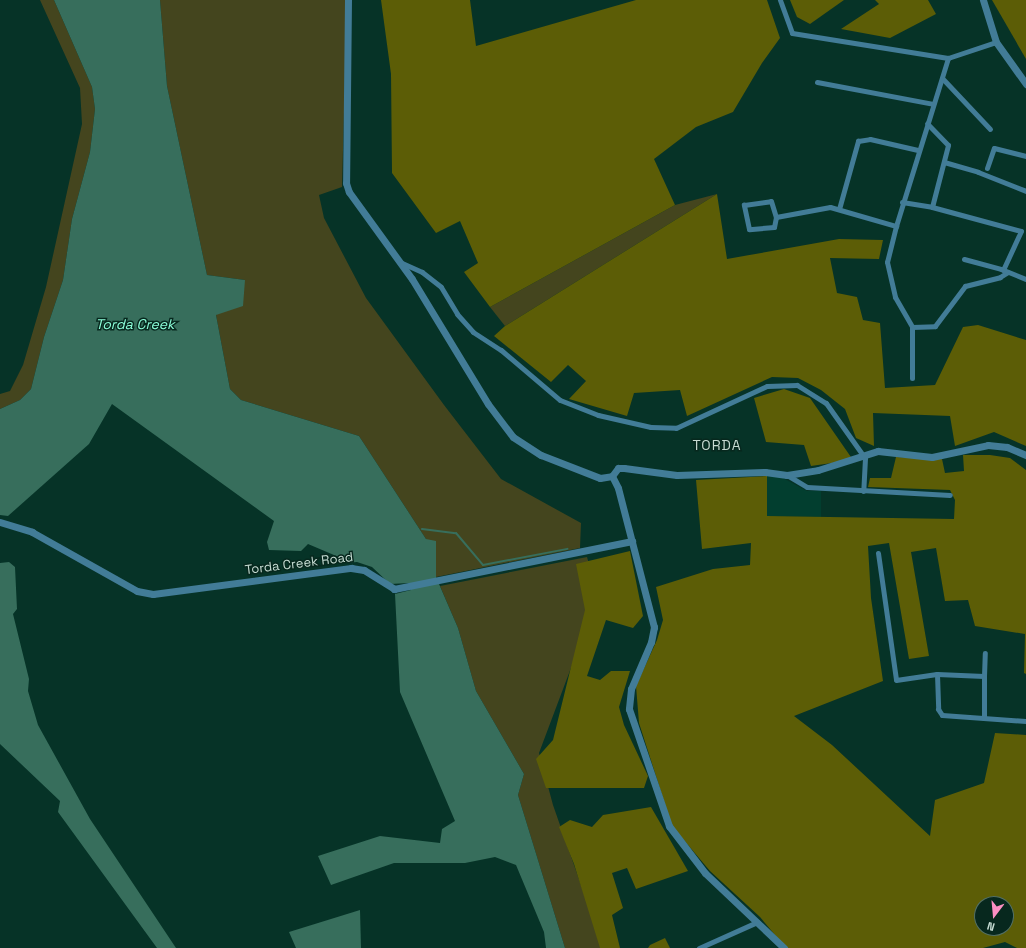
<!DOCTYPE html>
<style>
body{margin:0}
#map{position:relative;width:1026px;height:948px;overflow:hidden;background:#063327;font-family:"Space Grotesk",sans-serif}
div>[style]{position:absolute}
.built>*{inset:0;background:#023e2f}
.green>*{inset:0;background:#44451e}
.forest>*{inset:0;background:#5c5d06}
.water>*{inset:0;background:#376e5c}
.stream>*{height:2px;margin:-1px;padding:0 1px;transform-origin:1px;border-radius:1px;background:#376e5c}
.minor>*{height:5px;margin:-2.5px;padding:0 2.5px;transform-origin:2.5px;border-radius:2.5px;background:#427c97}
.tertiary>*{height:7px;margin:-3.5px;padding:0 3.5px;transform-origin:3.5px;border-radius:3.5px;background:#427c97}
span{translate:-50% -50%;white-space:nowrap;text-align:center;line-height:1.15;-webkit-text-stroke:3px #07281e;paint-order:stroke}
.street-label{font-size:13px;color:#c6dcd3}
.water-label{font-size:14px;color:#8cfed9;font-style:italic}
.neighbourhood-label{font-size:14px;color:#c6dcd3;letter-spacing:1px}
.north{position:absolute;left:974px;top:896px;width:40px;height:40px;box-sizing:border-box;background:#07281e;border:1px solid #537066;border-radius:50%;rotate:196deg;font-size:11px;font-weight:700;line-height:16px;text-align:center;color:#c6dcd3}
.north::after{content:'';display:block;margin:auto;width:14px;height:18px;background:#fb8fc3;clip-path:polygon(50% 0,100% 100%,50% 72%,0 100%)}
</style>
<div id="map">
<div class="built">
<i style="clip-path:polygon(767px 476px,781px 477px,807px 491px,821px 491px,821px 517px,767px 516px)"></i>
</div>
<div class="green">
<i style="clip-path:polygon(40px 0,54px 0,92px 87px,95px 109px,90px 152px,72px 219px,63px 280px,44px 337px,31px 389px,20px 400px,0 409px,0 394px,10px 391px,23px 365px,46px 287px,82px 124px,80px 88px)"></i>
<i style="clip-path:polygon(160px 0,347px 0,342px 187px,319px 195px,324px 218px,366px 298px,444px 405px,501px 479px,581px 523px,580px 548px,436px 577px,426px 539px,359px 436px,241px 400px,230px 389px,216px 315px,245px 280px,207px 275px,167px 86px)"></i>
<i style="clip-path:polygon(717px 194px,505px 326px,490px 307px,675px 205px)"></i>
<i style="clip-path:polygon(587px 557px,598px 596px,539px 753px,553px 805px,603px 948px,565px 948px,518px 795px,524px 774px,476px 691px,458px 628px,440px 586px)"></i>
</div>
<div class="forest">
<i style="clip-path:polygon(381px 0,470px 0,476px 46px,636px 0,767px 0,780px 38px,762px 63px,733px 112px,696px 127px,654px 159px,675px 205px,490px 307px,464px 272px,478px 263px,460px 221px,436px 233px,392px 173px,391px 74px)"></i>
<i style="clip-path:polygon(790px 0,844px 0,810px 24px,797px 17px)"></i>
<i style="clip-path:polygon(875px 0,928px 0,936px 14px,890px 38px,841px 29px,879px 4px)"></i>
<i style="clip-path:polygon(992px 0,1026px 0,1026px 59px)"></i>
<i style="clip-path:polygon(717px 194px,727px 259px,839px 239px,883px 240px,879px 259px,830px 258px,837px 293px,857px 297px,863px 320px,880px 323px,885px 388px,935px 385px,963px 327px,978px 325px,1026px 340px,1026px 446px,994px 432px,955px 446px,950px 416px,873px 413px,874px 446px,856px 438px,845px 409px,821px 390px,798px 378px,772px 377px,687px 416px,680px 390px,634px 393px,627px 416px,569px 399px,586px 381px,568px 365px,551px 382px,494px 336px,505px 326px)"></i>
<i style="clip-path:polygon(784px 389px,810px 398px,853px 460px,811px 466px,804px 445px,766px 442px,754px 398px)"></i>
<i style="clip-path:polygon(evenodd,963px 455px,990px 455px,1010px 458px,1026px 470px,1026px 674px,1024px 673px,1025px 634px,975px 626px,968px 600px,945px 601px,936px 548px,911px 552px,929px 656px,909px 659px,889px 543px,868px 546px,871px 598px,883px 681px,794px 716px,832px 745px,930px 836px,935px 800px,984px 783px,995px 733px,1026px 735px,1026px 948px,1017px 948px,1005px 942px,983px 948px,786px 948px,760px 917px,710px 871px,672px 826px,639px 723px,636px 686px,657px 640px,663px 620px,656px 587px,713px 569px,750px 565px,751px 543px,702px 549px,696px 480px,767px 476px,767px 516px,954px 519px,955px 500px,950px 490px,868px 487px,870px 478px,891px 478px,896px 457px,942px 459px,945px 473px,964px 471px,963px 455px,982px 904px,1006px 904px,1006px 928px,982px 928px,982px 904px)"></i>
<i style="clip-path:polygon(630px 551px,643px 616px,633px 628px,606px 620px,587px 676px,600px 680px,611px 671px,630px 671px,619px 707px,624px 725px,648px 776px,644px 788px,546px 788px,536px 759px,553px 740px,585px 610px,576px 564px)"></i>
<i style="clip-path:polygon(651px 807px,688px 871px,636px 889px,627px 868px,612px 873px,623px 908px,612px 915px,620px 948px,600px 948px,574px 864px,559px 827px,570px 820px,592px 827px,603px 815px)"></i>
<i style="clip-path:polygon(665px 938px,670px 948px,648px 948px,650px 945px)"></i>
</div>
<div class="water">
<i style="clip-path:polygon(54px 0,160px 0,167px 86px,207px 275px,245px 280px,243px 306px,216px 315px,230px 389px,241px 400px,359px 436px,426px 539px,436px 541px,436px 577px,458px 628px,476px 691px,524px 774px,518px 795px,565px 948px,546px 948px,544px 932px,516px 865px,495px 857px,465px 863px,394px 863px,331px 885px,318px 856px,380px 836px,440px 843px,442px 829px,455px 821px,400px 692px,395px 594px,411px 590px,409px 583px,390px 584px,372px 567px,357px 562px,346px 563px,341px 558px,308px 544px,301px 551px,269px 550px,267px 542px,274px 521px,112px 404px,89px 444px,8px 516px,0 515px,0 409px,20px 400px,31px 389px,44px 337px,63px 280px,72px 219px,90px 152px,95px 109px,92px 87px)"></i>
<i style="clip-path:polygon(9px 562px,15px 567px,17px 609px,13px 614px,29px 679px,28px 691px,38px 725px,90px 819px,176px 948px,157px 948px,58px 812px,60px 801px,0 744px,0 563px)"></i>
<i style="clip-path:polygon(360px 910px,361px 948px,296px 948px,289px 932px)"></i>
</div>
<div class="stream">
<i style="left:422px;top:529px;width:34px;rotate:7deg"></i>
<i style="left:456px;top:533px;width:42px;rotate:49.8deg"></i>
<i style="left:483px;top:565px;width:86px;rotate:-10.8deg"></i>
</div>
<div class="minor">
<i style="left:780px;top:0;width:35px;rotate:70deg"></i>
<i style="left:792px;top:33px;width:158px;rotate:9.1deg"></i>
<i style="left:948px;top:58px;width:51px;rotate:-18.4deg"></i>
<i style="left:942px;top:78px;width:70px;rotate:46.7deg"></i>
<i style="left:817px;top:82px;width:118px;rotate:10.7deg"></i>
<i style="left:944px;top:162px;width:35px;rotate:16deg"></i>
<i style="left:978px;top:172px;width:52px;rotate:21.6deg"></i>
<i style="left:987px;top:168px;width:21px;rotate:-71deg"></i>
<i style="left:994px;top:148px;width:33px;rotate:14deg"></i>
<i style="left:771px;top:201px;width:17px;rotate:73deg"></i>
<i style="left:776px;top:217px;width:10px;rotate:101deg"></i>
<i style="left:774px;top:227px;width:25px;rotate:175deg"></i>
<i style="left:749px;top:229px;width:25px;rotate:-102deg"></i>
<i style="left:744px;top:205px;width:27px;rotate:-8deg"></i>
<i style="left:902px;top:202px;width:30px;rotate:9deg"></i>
<i style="left:932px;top:207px;width:64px;rotate:-75.5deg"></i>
<i style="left:948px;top:145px;width:30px;rotate:-134deg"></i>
<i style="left:932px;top:207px;width:92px;rotate:15.1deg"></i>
<i style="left:1021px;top:231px;width:43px;rotate:114.8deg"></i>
<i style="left:839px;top:209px;width:71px;rotate:-74.4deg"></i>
<i style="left:858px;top:141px;width:12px;rotate:-9deg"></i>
<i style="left:870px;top:139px;width:49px;rotate:12.9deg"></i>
<i style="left:776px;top:217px;width:55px;rotate:-10.5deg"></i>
<i style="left:830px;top:207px;width:69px;rotate:16.1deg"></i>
<i style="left:896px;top:226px;width:176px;rotate:-72.8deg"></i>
<i style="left:896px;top:226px;width:37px;rotate:104deg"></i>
<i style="left:887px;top:262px;width:36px;rotate:77deg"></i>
<i style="left:895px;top:297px;width:34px;rotate:60deg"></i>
<i style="left:912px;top:327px;width:23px;rotate:-2deg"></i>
<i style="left:935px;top:326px;width:50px;rotate:-53.1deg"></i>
<i style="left:965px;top:286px;width:36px;rotate:-14deg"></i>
<i style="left:1000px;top:277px;width:9px;rotate:-32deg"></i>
<i style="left:964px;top:259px;width:38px;rotate:15deg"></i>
<i style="left:1001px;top:269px;width:27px;rotate:22deg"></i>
<i style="left:402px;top:263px;width:22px;rotate:24deg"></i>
<i style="left:422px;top:272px;width:24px;rotate:38deg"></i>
<i style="left:441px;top:287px;width:31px;rotate:59deg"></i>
<i style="left:457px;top:314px;width:24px;rotate:48deg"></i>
<i style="left:473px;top:332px;width:33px;rotate:33deg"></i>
<i style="left:501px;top:350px;width:77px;rotate:40.3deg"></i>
<i style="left:560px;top:400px;width:41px;rotate:21.5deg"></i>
<i style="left:598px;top:415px;width:54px;rotate:12.8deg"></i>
<i style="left:651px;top:427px;width:25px;rotate:2deg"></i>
<i style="left:676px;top:428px;width:100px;rotate:-24.8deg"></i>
<i style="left:767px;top:386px;width:30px;rotate:-2deg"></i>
<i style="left:797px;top:385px;width:34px;rotate:32deg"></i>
<i style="left:826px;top:403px;width:67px;rotate:54.7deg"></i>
<i style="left:865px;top:458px;width:33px;rotate:93deg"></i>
<i style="left:912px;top:378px;width:51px;rotate:-90deg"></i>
<i style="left:787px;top:475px;width:23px;rotate:31deg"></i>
<i style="left:807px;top:487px;width:143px;rotate:3.2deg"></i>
<i style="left:878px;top:553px;width:128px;rotate:81.9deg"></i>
<i style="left:896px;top:680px;width:41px;rotate:-8.3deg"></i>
<i style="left:937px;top:674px;width:35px;rotate:88deg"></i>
<i style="left:938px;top:709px;width:7px;rotate:56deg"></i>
<i style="left:942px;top:715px;width:84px;rotate:4.1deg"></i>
<i style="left:937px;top:674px;width:47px;rotate:2.4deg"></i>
<i style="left:984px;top:676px;width:23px;rotate:-88deg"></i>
<i style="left:984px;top:718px;width:42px;rotate:-90deg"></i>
<i style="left:699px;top:948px;width:64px;rotate:-24.1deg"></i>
</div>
<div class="tertiary">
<i style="left:348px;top:0;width:183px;rotate:90.6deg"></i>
<i style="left:346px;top:183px;width:9px;rotate:72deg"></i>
<i style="left:349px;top:192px;width:107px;rotate:54.1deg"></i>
<i style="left:412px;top:279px;width:146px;rotate:58.7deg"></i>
<i style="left:488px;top:404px;width:41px;rotate:52.9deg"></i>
<i style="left:513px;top:437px;width:33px;rotate:33deg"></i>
<i style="left:541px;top:455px;width:63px;rotate:21.3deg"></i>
<i style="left:600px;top:478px;width:12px;rotate:-9deg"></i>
<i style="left:612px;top:476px;width:10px;rotate:-53deg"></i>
<i style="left:618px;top:468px;width:6px"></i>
<i style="left:624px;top:468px;width:53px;rotate:7.5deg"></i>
<i style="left:677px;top:475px;width:88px;rotate:-2deg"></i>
<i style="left:765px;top:472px;width:22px;rotate:8deg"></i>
<i style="left:787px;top:475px;width:31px;rotate:-9deg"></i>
<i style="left:818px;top:470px;width:63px;rotate:-17.6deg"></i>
<i style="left:878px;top:451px;width:54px;rotate:6.3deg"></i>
<i style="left:932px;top:457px;width:57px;rotate:-12.1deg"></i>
<i style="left:988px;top:445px;width:19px;rotate:6deg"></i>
<i style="left:1007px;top:447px;width:21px;rotate:23deg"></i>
<i style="left:983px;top:0;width:44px;rotate:72.8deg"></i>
<i style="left:996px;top:42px;width:52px;rotate:54.5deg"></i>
<i style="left:612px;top:476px;width:13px;rotate:63deg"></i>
<i style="left:618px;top:488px;width:144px;rotate:75.5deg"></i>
<i style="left:654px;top:627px;width:15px;rotate:101deg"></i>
<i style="left:651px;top:642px;width:51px;rotate:113.1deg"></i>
<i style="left:631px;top:689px;width:20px;rotate:96deg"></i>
<i style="left:629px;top:709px;width:124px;rotate:71.1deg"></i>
<i style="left:669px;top:826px;width:59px;rotate:52.5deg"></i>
<i style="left:705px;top:873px;width:109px;rotate:43.5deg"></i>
<i style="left:0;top:522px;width:34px;rotate:17deg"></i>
<i style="left:32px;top:532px;width:120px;rotate:29.3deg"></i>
<i style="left:137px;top:591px;width:16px;rotate:11deg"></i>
<i style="left:153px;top:594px;width:200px;rotate:-7.5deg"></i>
<i style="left:351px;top:568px;width:13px;rotate:9deg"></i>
<i style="left:364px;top:570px;width:36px;rotate:32deg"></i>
<i style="left:394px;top:589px;width:243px;rotate:-11.4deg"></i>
</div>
<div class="street-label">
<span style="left:299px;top:564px;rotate:-7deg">Torda Creek Road</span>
</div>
<div class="water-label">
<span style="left:135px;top:324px">Torda Creek</span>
</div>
<div class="neighbourhood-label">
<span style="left:717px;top:445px">TORDA</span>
</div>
<div class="north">N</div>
</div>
